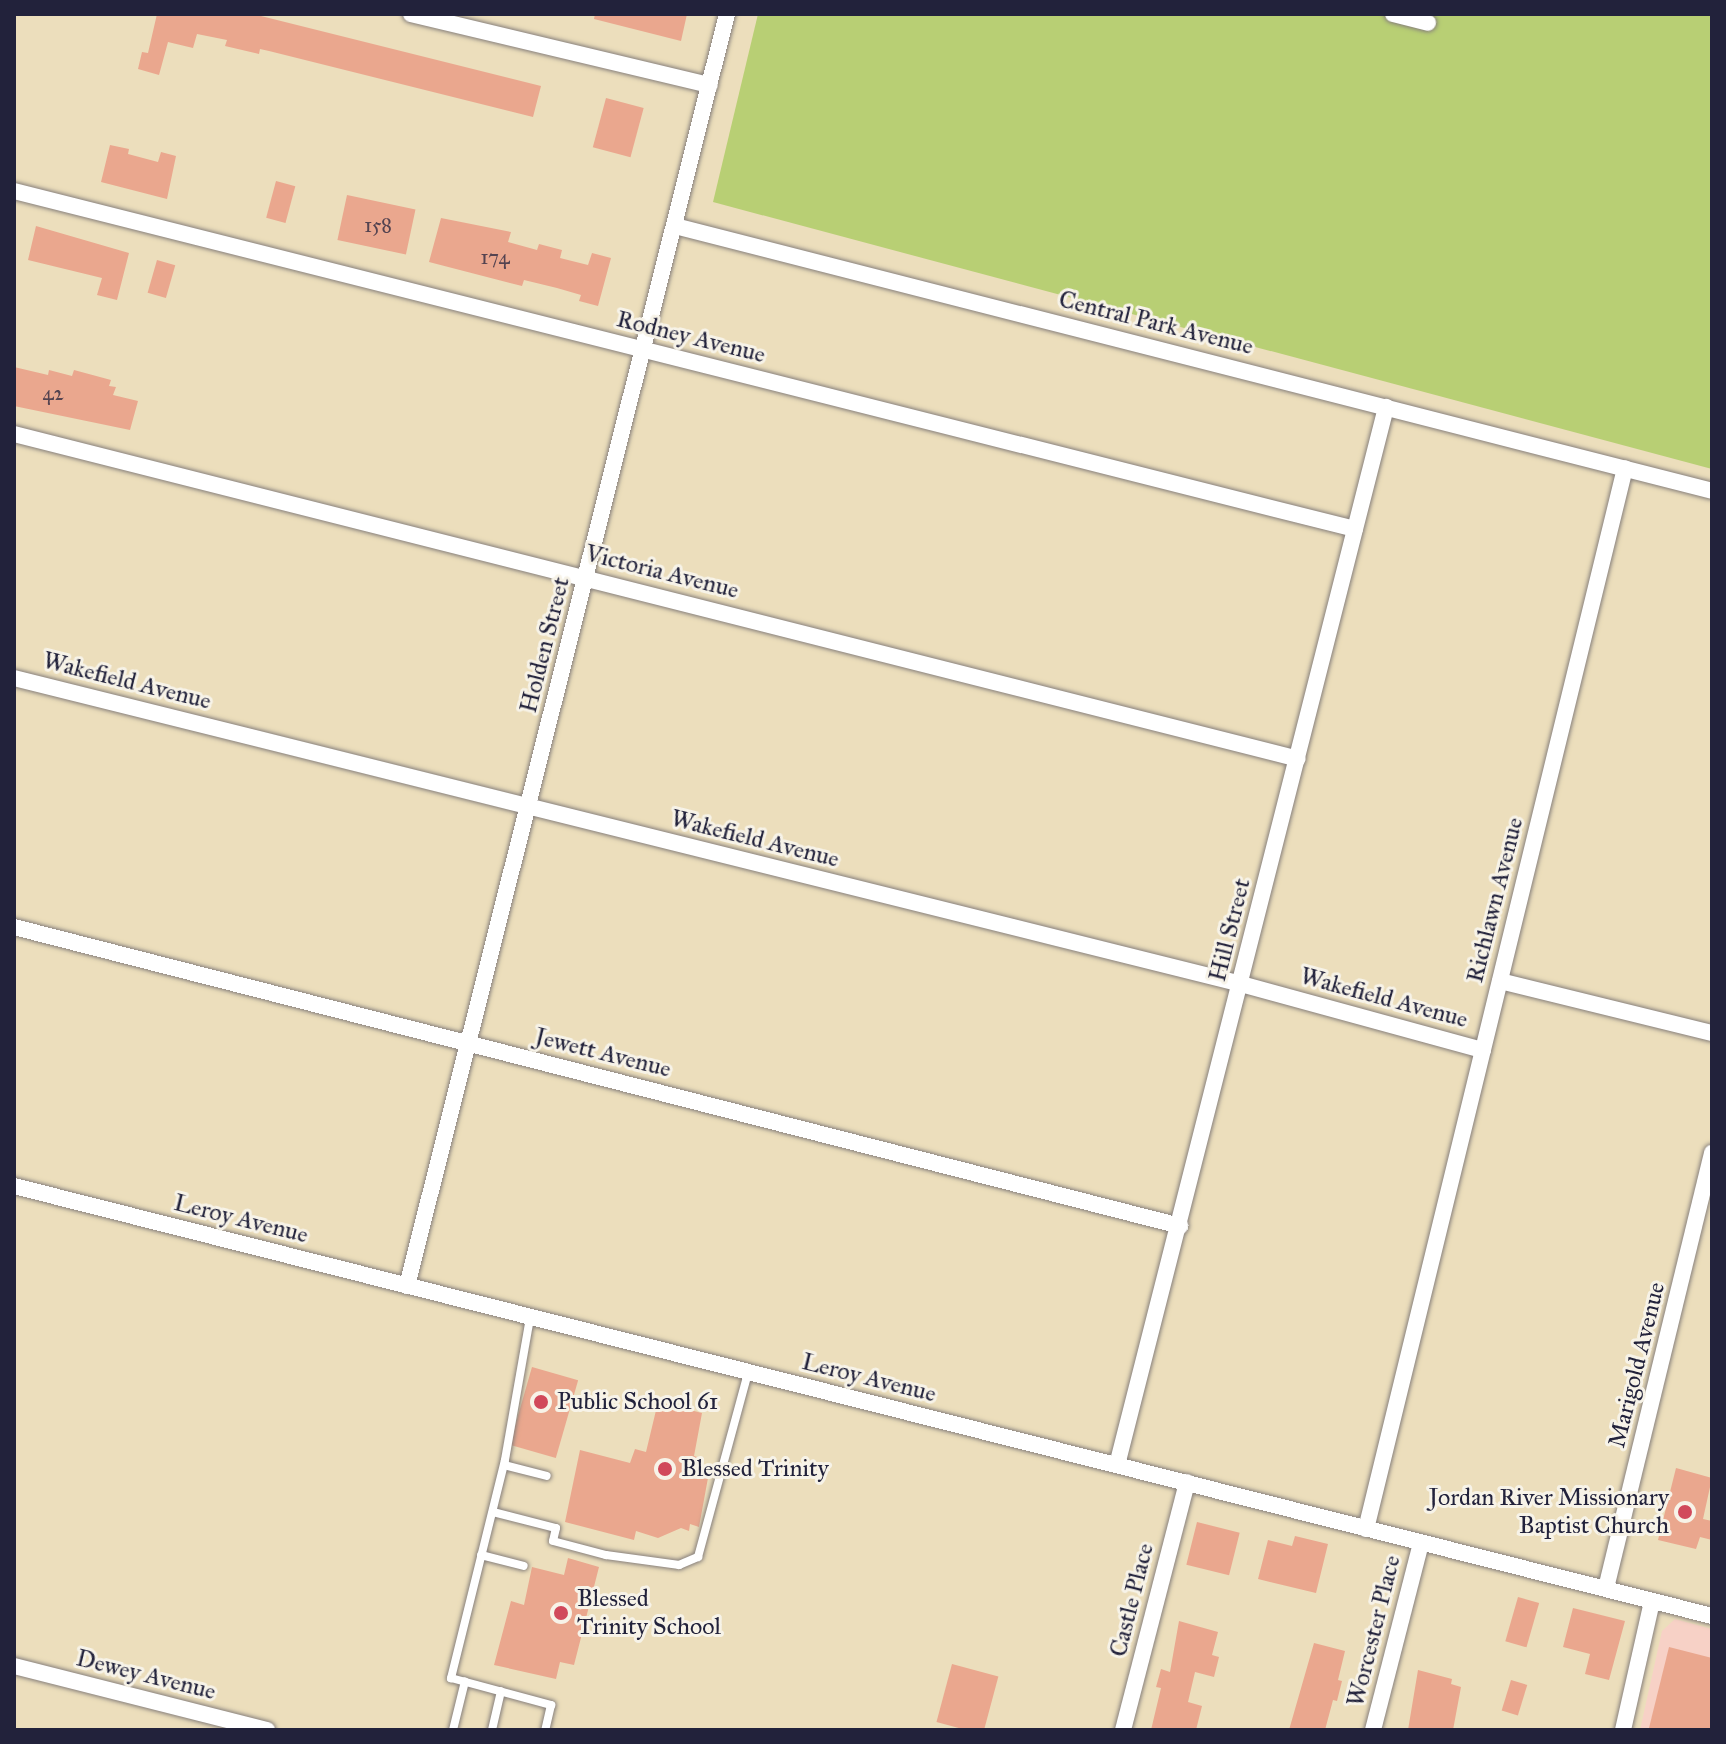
<!DOCTYPE html>
<style>
body{margin:0}
#map{position:relative;width:1726px;height:1744px;overflow:hidden;background:#ecdebc;font-family:"IM FELL Great Primer",serif}
div>[style]{position:absolute}
.built>*{inset:0;background:#f7d1c6}
.green>*{inset:0;background:#b8cf74}
.building>*{inset:0;background:#eaa78e;transform-origin:0 0}
.roads{filter:drop-shadow(0 0 2px #87807c) drop-shadow(0 0 2px #87807c)}
.lane>*{height:8px;margin:-4px;padding:0 4px;transform-origin:4px;border-radius:4px;background:#fff}
.street>*{height:16px;margin:-8px;padding:0 8px;transform-origin:8px;border-radius:8px;background:#fff}
.dots>*{width:22px;height:22px;translate:-50% -50%;box-sizing:border-box;border:4px solid #f7f3e8;border-radius:50%}
span{translate:-50% -50%;white-space:nowrap;text-align:center;line-height:1.15;-webkit-text-stroke:6px #f7f3e8;paint-order:stroke}
.number-label{font-size:20px;color:#544350}
.number-label span{-webkit-text-stroke-width:0}
.street-label{font-size:24px;color:#22223b}
.poi-label{font-size:24px;color:#22223b}
.left{translate:0 -50%;text-align:left}
.right{translate:-100% -50%;text-align:right}
.frame{position:absolute;inset:0;border:16px solid #22223b;pointer-events:none}
</style>
<div id="map">
<div class="built">
<i style="clip-path:polygon(1675px 1619px,1712px 1629px,1712px 1730px,1640px 1730px,1662px 1631px)"></i>
</div>
<div class="green">
<i style="clip-path:polygon(758px 14px,1712px 14px,1712px 469px,713px 202px)"></i>
</div>
<div class="building">
<i style="clip-path:polygon(157px 14px,253px 14px,541px 86px,533px 117px,269px 51px,260px 49px,259px 54px,225px 46px,227px 40px,197px 34px,193px 48px,168px 42px,159px 75px,138px 69px,142px 52px,148px 53px)"></i>
<i style="clip-path:polygon(595px 14px,687px 14px,681px 41px,594px 19px)"></i>
<i style="left:606px;top:98px;width:39px;height:51px;rotate:15deg"></i>
<i style="clip-path:polygon(110px 145px,129px 149px,128px 154px,158px 162px,161px 152px,176px 156px,167px 199px,101px 182px)"></i>
<i style="left:276px;top:181px;width:20px;height:38px;rotate:15deg"></i>
<i style="left:347px;top:195px;width:70px;height:46px;rotate:12deg"></i>
<i style="clip-path:polygon(441px 218px,511px 232px,508px 242px,537px 250px,539px 244px,562px 250px,560px 258px,588px 265px,592px 253px,611px 258px,598px 306px,579px 301px,581px 295px,557px 288px,524px 280px,522px 286px,429px 262px)"></i>
<i style="clip-path:polygon(36px 226px,129px 253px,117px 300px,97px 295px,102px 278px,28px 260px)"></i>
<i style="left:157px;top:260px;width:19px;height:34px;rotate:16deg"></i>
<i style="clip-path:polygon(14px 367px,48px 375px,49px 370px,72px 376px,74px 370px,111px 380px,109px 386px,116px 387px,113px 395px,138px 401px,130px 430px,14px 406px)"></i>
<i style="left:532px;top:1367px;width:48px;height:81px;rotate:16deg"></i>
<i style="clip-path:polygon(658px 1402px,702px 1413px,694px 1456px,700px 1458px,699px 1465px,710px 1467px,699px 1527px,690px 1524px,689px 1531px,681px 1528px,658px 1538px,636px 1531px,634px 1540px,565px 1522px,580px 1450px,630px 1463px,635px 1449px,646px 1452px)"></i>
<i style="clip-path:polygon(1676px 1468px,1712px 1478px,1703px 1519px,1712px 1521px,1712px 1540px,1700px 1537px,1696px 1549px,1658px 1540px)"></i>
<i style="left:1197px;top:1522px;width:44px;height:44px;rotate:14deg"></i>
<i style="clip-path:polygon(1295px 1536px,1328px 1544px,1316px 1593px,1258px 1579px,1268px 1540px,1292px 1546px)"></i>
<i style="clip-path:polygon(568px 1558px,599px 1567px,574px 1665px,560px 1662px,556px 1679px,494px 1665px,511px 1601px,524px 1605px,532px 1567px,564px 1575px)"></i>
<i style="left:1518px;top:1597px;width:22px;height:46px;rotate:16deg"></i>
<i style="clip-path:polygon(1573px 1608px,1625px 1621px,1609px 1680px,1585px 1674px,1590px 1654px,1563px 1647px)"></i>
<i style="clip-path:polygon(1179px 1621px,1218px 1632px,1212px 1655px,1219px 1657px,1214px 1677px,1195px 1672px,1188px 1702px,1202px 1706px,1196px 1730px,1151px 1730px,1161px 1688px,1156px 1687px,1161px 1669px,1170px 1672px)"></i>
<i style="clip-path:polygon(1314px 1643px,1345px 1651px,1338px 1680px,1342px 1681px,1337px 1701px,1333px 1700px,1325px 1730px,1289px 1730px)"></i>
<i style="clip-path:polygon(1669px 1647px,1712px 1658px,1712px 1730px,1649px 1728px)"></i>
<i style="left:952px;top:1664px;width:48px;height:60px;rotate:15deg"></i>
<i style="clip-path:polygon(1418px 1670px,1452px 1679px,1451px 1684px,1461px 1687px,1453px 1730px,1408px 1730px)"></i>
<i style="left:1511px;top:1680px;width:17px;height:32px;rotate:17deg"></i>
</div>
<div class="roads">
<div class="lane">
<i style="left:530px;top:1318px;width:144px;rotate:100deg"></i>
<i style="left:505px;top:1460px;width:225px;rotate:103.9deg"></i>
<i style="left:451px;top:1678px;width:104px;rotate:15.1deg"></i>
<i style="left:551px;top:1705px;width:26px;rotate:103deg"></i>
<i style="left:504px;top:1465px;width:44px;rotate:14.3deg"></i>
<i style="left:493px;top:1512px;width:65px;rotate:14.3deg"></i>
<i style="left:556px;top:1528px;width:13px;rotate:103deg"></i>
<i style="left:553px;top:1541px;width:55px;rotate:14.8deg"></i>
<i style="left:606px;top:1555px;width:74px;rotate:7.8deg"></i>
<i style="left:679px;top:1565px;width:21px;rotate:-23deg"></i>
<i style="left:698px;top:1557px;width:191px;rotate:-74.8deg"></i>
<i style="left:481px;top:1555px;width:44px;rotate:14.3deg"></i>
<i style="left:453px;top:1730px;width:50px;rotate:-76.2deg"></i>
<i style="left:492px;top:1730px;width:40px;rotate:-77deg"></i>
</div>
<div class="street">
<i style="left:411px;top:14px;width:307px;rotate:13.4deg"></i>
<i style="left:1393px;top:14px;width:36px;rotate:14deg"></i>
<i style="left:14px;top:191px;width:1383px;rotate:14.15deg"></i>
<i style="left:675px;top:226px;width:1070px;rotate:14.33deg"></i>
<i style="left:14px;top:434px;width:1324px;rotate:14.2deg"></i>
<i style="left:14px;top:678px;width:1265px;rotate:14deg"></i>
<i style="left:1241px;top:984px;width:251px;rotate:15.3deg"></i>
<i style="left:14px;top:927px;width:1204px;rotate:14.38deg"></i>
<i style="left:1500px;top:981px;width:218px;rotate:13.8deg"></i>
<i style="left:14px;top:1186px;width:1752px;rotate:14.21deg"></i>
<i style="left:407px;top:1286px;width:1312px;rotate:-75.88deg"></i>
<i style="left:1117px;top:1465px;width:1092px;rotate:-75.73deg"></i>
<i style="left:1366px;top:1529px;width:1092px;rotate:-76.28deg"></i>
<i style="left:1606px;top:1588px;width:448px;rotate:-76.3deg"></i>
<i style="left:14px;top:1666px;width:261px;rotate:14.2deg"></i>
<i style="left:1123px;top:1730px;width:256px;rotate:-75.5deg"></i>
<i style="left:1373px;top:1730px;width:193px;rotate:-75.6deg"></i>
<i style="left:1623px;top:1730px;width:132px;rotate:-77.3deg"></i>
</div>
</div>
<div class="dots">
<i style="left:541px;top:1402px;background:#d1495b"></i>
<i style="left:665px;top:1469px;background:#d1495b"></i>
<i style="left:1685px;top:1512px;background:#d1495b"></i>
<i style="left:561px;top:1613px;background:#d1495b"></i>
</div>
<div class="number-label">
<span style="left:378px;top:225px">158</span>
<span style="left:495px;top:257px">174</span>
<span style="left:53px;top:393px">42</span>
</div>
<div class="street-label">
<span style="left:1156px;top:323px;rotate:14deg">Central Park Avenue</span>
<span style="left:691px;top:337px;rotate:14deg">Rodney Avenue</span>
<span style="left:662px;top:572px;rotate:14deg">Victoria Avenue</span>
<span style="left:545px;top:645px;rotate:-76deg">Holden Street</span>
<span style="left:127px;top:681px;rotate:14deg">Wakefield Avenue</span>
<span style="left:755px;top:839px;rotate:14deg">Wakefield Avenue</span>
<span style="left:1495px;top:900px;rotate:-76deg">Richlawn Avenue</span>
<span style="left:1230px;top:930px;rotate:-76deg">Hill Street</span>
<span style="left:1384px;top:998px;rotate:15deg">Wakefield Avenue</span>
<span style="left:603px;top:1053px;rotate:14deg">Jewett Avenue</span>
<span style="left:241px;top:1219px;rotate:14deg">Leroy Avenue</span>
<span style="left:1637px;top:1365px;rotate:-76deg">Marigold Avenue</span>
<span style="left:869px;top:1378px;rotate:14deg">Leroy Avenue</span>
<span style="left:1132px;top:1600px;rotate:-76deg">Castle Place</span>
<span style="left:1374px;top:1631px;rotate:-76deg">Worcester Place</span>
<span style="left:146px;top:1675px;rotate:14deg">Dewey Avenue</span>
</div>
<div class="poi-label">
<span class="left" style="left:557px;top:1402px">Public School 61</span>
<span class="left" style="left:681px;top:1469px">Blessed Trinity</span>
<span class="right" style="left:1669px;top:1512px">Jordan River Missionary<br>Baptist Church</span>
<span class="left" style="left:577px;top:1613px">Blessed<br>Trinity School</span>
</div>
<div class="frame"></div>
</div>
